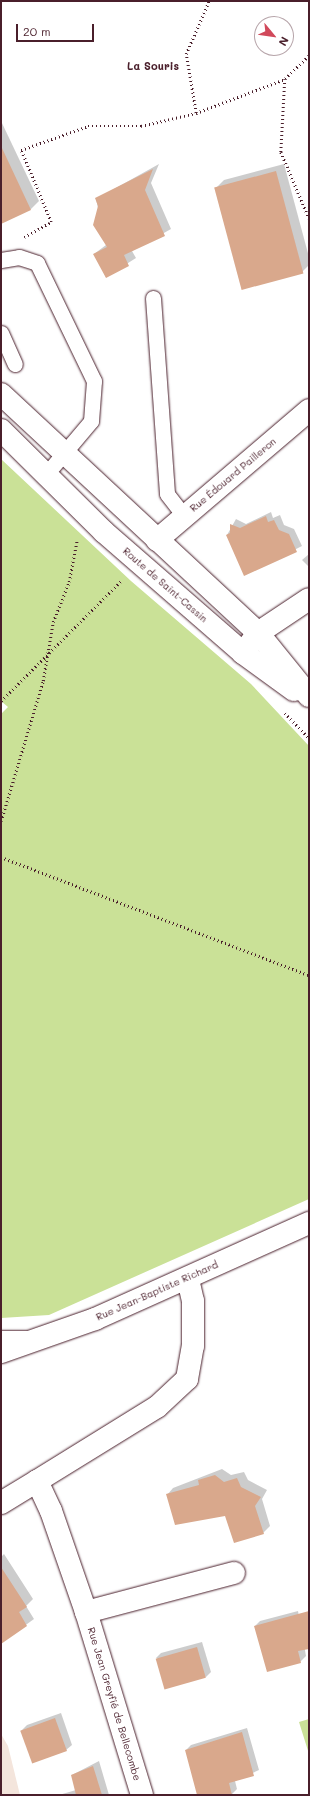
<!DOCTYPE html>
<meta charset="utf-8">
<style>
body{margin:0}
#map{position:relative;width:310px;height:1796px;overflow:hidden;background:#fff;font-family:Mali,sans-serif}
div>[style]{position:absolute}
.built>*{inset:0;background:#f4e5dc}
.green>*{inset:0;background:#cae197}
.shadow>*{inset:0;background:#0003}
.building>*{inset:0;background:#d9a88c;transform-origin:0 0}
.path>*{height:2.5px;margin-top:-1.25px;transform-origin:0;background:repeating-linear-gradient(90deg,#4a1f2b 0 1px,transparent 0 4px)}
.roads{filter:drop-shadow(0 0 1px #4a1f2b) drop-shadow(0 0 1px #4a1f2b)}
.lane>*{height:15px;margin:-7.5px;padding:0 7.5px;transform-origin:7.5px;border-radius:7.5px;background:#fff}
.street>*{height:22px;margin:-11px;padding:0 11px;transform-origin:11px;border-radius:11px;background:#fff}
.secondary>*{height:22px;margin:-11px;padding:0 11px;transform-origin:11px;border-radius:11px;background:#fff}
span{translate:-50% -50%;white-space:nowrap;text-align:center;line-height:1.15;-webkit-text-stroke:3px #fff;paint-order:stroke}
.street-label{font-size:10px;color:#4a1f2b}
.neighbourhood-label{font-size:11px;color:#4a1f2b;font-weight:700}
.frame{position:absolute;inset:0;border:2px solid #4a1f2b;pointer-events:none}
.north{position:absolute;left:254px;top:16px;width:40px;height:40px;box-sizing:border-box;background:#fff;border:1px solid #b7a5aa;border-radius:50%;rotate:119deg;font-size:11px;font-weight:700;line-height:16px;text-align:center;color:#4a1f2b}
.north::after{content:'';display:block;margin:auto;width:14px;height:18px;background:#d1495b;clip-path:polygon(50% 0,100% 100%,50% 72%,0 100%)}
.scale{position:absolute;left:16px;top:24px;width:78px;height:18px;box-sizing:border-box;border:2px solid #4a1f2b;border-top:0;padding-left:5px;font-size:12px;line-height:14px;white-space:nowrap;color:#4a1f2b;-webkit-text-stroke:3px #fff;paint-order:stroke}
</style>
<div id="map">
<div class="built">
<i style="clip-path:polygon(1px 1734px,8px 1746px,20px 1795px,1px 1795px)"></i>
</div>
<div class="green">
<i style="clip-path:polygon(1px 459px,131px 581px,251px 684px,309px 746px,309px 1199px,49px 1315px,1px 1318px,1px 714px,8px 707px,1px 701px)"></i>
<i style="clip-path:polygon(309px 1719px,309px 1754px,299px 1722px)"></i>
</div>
<div class="shadow">
<i style="clip-path:polygon(1px 121px,39px 201px,31px 209px,1px 223px)"></i>
<i style="clip-path:polygon(159px 164px,151px 183px,171px 229px,132px 251px,136px 258px,106px 277px,94px 254px,106px 245px,96px 199px)"></i>
<i style="clip-path:polygon(284px 164px,309px 257px,309px 265px,302px 272px,215px 189px,224px 180px)"></i>
<i style="clip-path:polygon(271px 512px,273px 518px,280px 515px,284px 525px,294px 529px,302px 546px,245px 575px,227px 535px,236px 519px,246px 524px)"></i>
<i style="clip-path:polygon(309px 554px,309px 567px,302px 560px)"></i>
<i style="clip-path:polygon(222px 1469px,231px 1475px,244px 1472px,248px 1480px,267px 1490px,262px 1499px,270px 1526px,263px 1533px,226px 1515px,167px 1495px,173px 1488px)"></i>
<i style="clip-path:polygon(4px 1554px,33px 1599px,26px 1606px,34px 1619px,1px 1643px,1px 1557px)"></i>
<i style="clip-path:polygon(298px 1611px,306px 1656px,300px 1662px,255px 1626px,260px 1621px)"></i>
<i style="clip-path:polygon(202px 1642px,211px 1672px,206px 1677px,156px 1658px,161px 1653px)"></i>
<i style="clip-path:polygon(61px 1713px,72px 1745px,66px 1750px,21px 1731px,27px 1725px)"></i>
<i style="clip-path:polygon(247px 1728px,259px 1770px,235px 1781px,237px 1789px,232px 1794px,198px 1795px,186px 1750px,191px 1745px)"></i>
<i style="clip-path:polygon(99px 1761px,109px 1795px,59px 1795px,76px 1790px,72px 1775px)"></i>
</div>
<div class="building">
<i style="clip-path:polygon(1px 146px,31px 210px,1px 224px)"></i>
<i style="clip-path:polygon(153px 169px,145px 190px,165px 236px,124px 255px,129px 266px,106px 278px,93px 254px,107px 247px,93px 225px,98px 206px,95px 198px)"></i>
<i style="left:276px;top:171px;width:106px;height:64px;rotate:75deg"></i>
<i style="clip-path:polygon(266px 516px,268px 522px,274px 520px,279px 530px,289px 534px,297px 552px,244px 576px,226px 535px,230px 533px,230px 524px,240px 528px)"></i>
<i style="clip-path:polygon(215px 1475px,224px 1482px,237px 1478px,241px 1487px,261px 1497px,255px 1506px,264px 1534px,234px 1543px,225px 1516px,175px 1525px,166px 1494px,199px 1485px,198px 1480px)"></i>
<i style="clip-path:polygon(1px 1567px,27px 1607px,19px 1612px,27px 1626px,1px 1644px)"></i>
<i style="clip-path:polygon(309px 1611px,309px 1649px,298px 1651px,301px 1663px,267px 1672px,254px 1626px)"></i>
<i style="left:197px;top:1647px;width:32px;height:43px;rotate:74deg"></i>
<i style="left:55px;top:1718px;width:35px;height:37px;rotate:70deg"></i>
<i style="clip-path:polygon(242px 1732px,254px 1776px,229px 1783px,232px 1795px,197px 1795px,185px 1750px)"></i>
<i style="clip-path:polygon(93px 1766px,102px 1795px,76px 1795px,71px 1775px)"></i>
</div>
<div class="path">
<i style="left:309px;top:56px;width:33px;rotate:136deg"></i>
<i style="left:285px;top:79px;width:73px;rotate:93.1deg"></i>
<i style="left:281px;top:152px;width:72px;rotate:67deg"></i>
<i style="left:196px;top:113px;width:60px;rotate:-99.6deg"></i>
<i style="left:186px;top:54px;width:58px;rotate:-66.5deg"></i>
<i style="left:24px;top:237px;width:31px;rotate:-29deg"></i>
<i style="left:51px;top:222px;width:78px;rotate:-112.6deg"></i>
<i style="left:21px;top:150px;width:71px;rotate:-19.7deg"></i>
<i style="left:88px;top:126px;width:53px"></i>
<i style="left:141px;top:126px;width:57px;rotate:-13.3deg"></i>
<i style="left:196px;top:113px;width:95px;rotate:-20.9deg"></i>
<i style="left:1px;top:701px;width:171px;rotate:-45deg"></i>
<i style="left:285px;top:713px;width:35px;rotate:46deg"></i>
<i style="left:1px;top:821px;width:146px;rotate:-73.3deg"></i>
<i style="left:43px;top:681px;width:60px;rotate:-80.4deg"></i>
<i style="left:53px;top:622px;width:43px;rotate:-68.2deg"></i>
<i style="left:69px;top:582px;width:43px;rotate:-79.2deg"></i>
<i style="left:1px;top:857px;width:330px;rotate:21deg"></i>
</div>
<div class="roads">
<div class="lane">
<i style="left:1px;top:260px;width:18px;rotate:-9deg"></i>
<i style="left:19px;top:257px;width:19px;rotate:18deg"></i>
<i style="left:37px;top:263px;width:131px;rotate:64.2deg"></i>
<i style="left:94px;top:381px;width:40px;rotate:94.3deg"></i>
<i style="left:91px;top:421px;width:59px;rotate:130.2deg"></i>
<i style="left:153px;top:298px;width:196px;rotate:85.9deg"></i>
<i style="left:167px;top:494px;width:28px;rotate:52deg"></i>
<i style="left:1px;top:333px;width:34px;rotate:66deg"></i>
<i style="left:1px;top:1338px;width:28px"></i>
</div>
<div class="street">
<i style="left:157px;top:540px;width:200px;rotate:-40.5deg"></i>
<i style="left:243px;top:653px;width:25px;rotate:-53deg"></i>
<i style="left:258px;top:633px;width:61px;rotate:-33.7deg"></i>
<i style="left:1px;top:1503px;width:42px;rotate:-31.4deg"></i>
<i style="left:86px;top:1612px;width:153px;rotate:-14.8deg"></i>
<i style="left:142px;top:1795px;width:191px;rotate:-107deg"></i>
<i style="left:86px;top:1612px;width:107px;rotate:-109.1deg"></i>
<i style="left:51px;top:1511px;width:33px;rotate:-115deg"></i>
<i style="left:37px;top:1481px;width:141px;rotate:-31.7deg"></i>
<i style="left:157px;top:1407px;width:41px;rotate:-43deg"></i>
<i style="left:187px;top:1379px;width:34px;rotate:-80deg"></i>
<i style="left:193px;top:1346px;width:45px;rotate:-90deg"></i>
<i style="left:193px;top:1301px;width:22px;rotate:-103deg"></i>
</div>
<div class="secondary">
<i style="left:1px;top:394px;width:351px;rotate:42.9deg"></i>
<i style="left:258px;top:633px;width:81px;rotate:51deg"></i>
<i style="left:1px;top:430px;width:145px;rotate:44.7deg"></i>
<i style="left:104px;top:532px;width:184px;rotate:41deg"></i>
<i style="left:243px;top:653px;width:63px;rotate:36deg"></i>
<i style="left:1px;top:1352px;width:100px;rotate:-19.3deg"></i>
<i style="left:95px;top:1319px;width:235px;rotate:-24.2deg"></i>
</div>
</div>
<div class="street-label">
<span style="left:233px;top:475px;rotate:-40deg">Rue Édouard Pailleron</span>
<span style="left:165px;top:585px;rotate:41deg">Route de Saint-Cassin</span>
<span style="left:157px;top:1291px;rotate:-24deg">Rue Jean-Baptiste Richard</span>
<span style="left:114px;top:1704px;rotate:73deg">Rue Jean Greyfié de Bellecombe</span>
</div>
<div class="neighbourhood-label">
<span style="left:153px;top:66px">La Souris</span>
</div>
<div class="frame"></div>
<div class="north">N</div>
<div class="scale">20 m</div>
</div>
